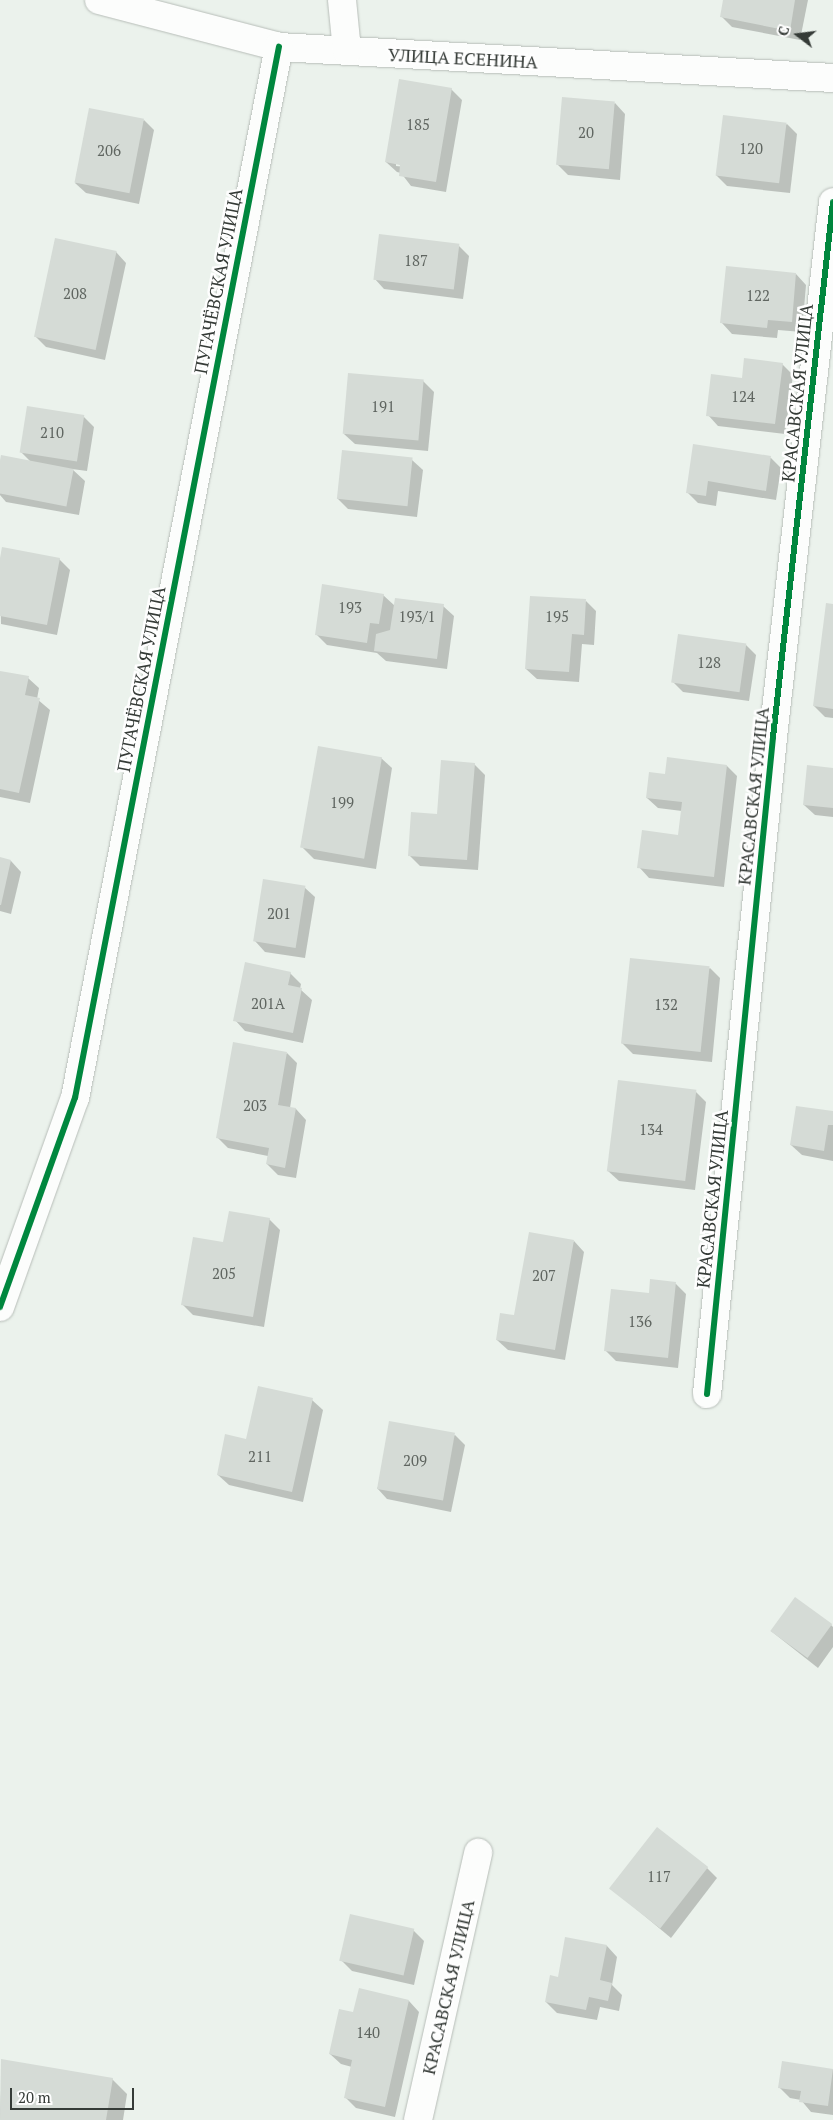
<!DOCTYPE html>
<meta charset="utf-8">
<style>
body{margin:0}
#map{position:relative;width:833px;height:2120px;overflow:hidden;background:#ebf2ec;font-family:"PT Serif",serif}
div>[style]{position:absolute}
.shadow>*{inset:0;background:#0003}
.building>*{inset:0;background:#d5dbd6;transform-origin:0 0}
.roads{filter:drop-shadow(0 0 1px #b7bdb8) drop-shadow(0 0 1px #b7bdb8)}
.street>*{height:28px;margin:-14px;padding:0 14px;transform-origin:14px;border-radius:14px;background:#fcfdfc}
.cycleway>*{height:6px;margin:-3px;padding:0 3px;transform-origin:3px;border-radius:3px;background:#00873e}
span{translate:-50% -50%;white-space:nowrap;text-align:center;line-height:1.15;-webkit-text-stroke:5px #fefefe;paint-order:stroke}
.number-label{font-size:15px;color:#5f6560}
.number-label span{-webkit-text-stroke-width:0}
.street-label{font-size:18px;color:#353b37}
.north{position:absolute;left:773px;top:10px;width:50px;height:50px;-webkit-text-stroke:4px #fefefe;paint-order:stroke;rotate:285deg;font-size:14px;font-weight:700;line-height:20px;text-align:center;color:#353b37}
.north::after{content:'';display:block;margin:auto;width:18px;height:22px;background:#353b37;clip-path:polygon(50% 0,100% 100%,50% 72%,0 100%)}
.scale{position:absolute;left:10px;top:2088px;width:124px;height:22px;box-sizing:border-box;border:2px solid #353b37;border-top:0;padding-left:6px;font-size:15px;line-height:18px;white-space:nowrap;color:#353b37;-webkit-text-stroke:4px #fefefe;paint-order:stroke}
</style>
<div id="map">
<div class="shadow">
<i style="clip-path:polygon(724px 0,808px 0,800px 40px,732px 27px,721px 16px)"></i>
<i style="clip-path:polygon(evenodd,451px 89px,462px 100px,446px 192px,411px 186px,401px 173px,397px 172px,386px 162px,451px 89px,396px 163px,406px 167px,396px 166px,396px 163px)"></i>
<i style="clip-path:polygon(615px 103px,625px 114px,620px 180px,568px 175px,557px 164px)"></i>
<i style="clip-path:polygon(144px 120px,154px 130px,139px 204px,86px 193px,75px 183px)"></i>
<i style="clip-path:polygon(787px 124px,797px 134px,790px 193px,727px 186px,716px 175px)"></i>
<i style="clip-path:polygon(458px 245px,469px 256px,463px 299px,384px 289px,374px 278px)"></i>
<i style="clip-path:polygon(116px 252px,126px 263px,105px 360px,46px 347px,35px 336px)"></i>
<i style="clip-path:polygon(796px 274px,806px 285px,802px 332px,778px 330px,777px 338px,732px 334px,722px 323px)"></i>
<i style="clip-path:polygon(782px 364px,793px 375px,785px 434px,718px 426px,708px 415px,743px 379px)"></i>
<i style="clip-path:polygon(423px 381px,434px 392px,428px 451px,355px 444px,344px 434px)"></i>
<i style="clip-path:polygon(83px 416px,94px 427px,87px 471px,72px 469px,85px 481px,79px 515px,6px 502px,0 495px,2px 457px,32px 463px,20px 451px)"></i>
<i style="clip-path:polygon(694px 445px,771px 458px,781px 468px,776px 500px,718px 491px,716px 506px,698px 503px,687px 492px)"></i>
<i style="clip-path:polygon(412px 460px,423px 470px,417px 517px,348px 509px,337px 498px)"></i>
<i style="clip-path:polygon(59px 559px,70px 570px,57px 635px,1px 624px,0 565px)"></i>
<i style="clip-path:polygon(383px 595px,395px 606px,443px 606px,454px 616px,447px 669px,386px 661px,377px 653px,327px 645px,316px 634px)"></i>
<i style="clip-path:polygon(586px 601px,596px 611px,594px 645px,582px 644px,579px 682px,537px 679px,526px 669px)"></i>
<i style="clip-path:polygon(833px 605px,833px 718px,825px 717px,814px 706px)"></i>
<i style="clip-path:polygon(745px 644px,756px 655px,749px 701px,683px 692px,673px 682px)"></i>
<i style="clip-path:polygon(0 672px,28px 678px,39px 688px,37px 699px,50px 710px,30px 803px,0 797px)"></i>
<i style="clip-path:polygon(381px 758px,392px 768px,376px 869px,314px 859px,303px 848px)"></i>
<i style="clip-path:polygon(474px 764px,485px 775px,478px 870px,420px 866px,409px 855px)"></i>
<i style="clip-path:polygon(727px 766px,737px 776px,724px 887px,649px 878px,639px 867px,680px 836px,682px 811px,658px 808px,647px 798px,666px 775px)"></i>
<i style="clip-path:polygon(833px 769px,833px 817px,815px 815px,804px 805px)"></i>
<i style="clip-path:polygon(0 859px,11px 861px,21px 872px,11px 914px,0 911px)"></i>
<i style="clip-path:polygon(304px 887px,315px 897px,305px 958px,265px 952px,255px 941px)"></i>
<i style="clip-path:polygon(710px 968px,720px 978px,712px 1062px,633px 1054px,622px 1043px)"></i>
<i style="clip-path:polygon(290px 973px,301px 984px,300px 989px,312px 1000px,303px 1043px,245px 1031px,235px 1020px)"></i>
<i style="clip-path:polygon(287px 1053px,297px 1063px,290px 1108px,296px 1109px,306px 1120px,296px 1178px,278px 1175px,267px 1164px,268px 1156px,228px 1148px,218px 1138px)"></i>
<i style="clip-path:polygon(695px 1091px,706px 1102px,695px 1190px,619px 1181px,608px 1171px)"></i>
<i style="clip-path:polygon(833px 1113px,833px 1161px,802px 1155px,791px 1145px)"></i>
<i style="clip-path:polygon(269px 1219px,280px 1230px,264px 1327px,193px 1315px,183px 1305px,225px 1243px)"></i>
<i style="clip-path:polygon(574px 1241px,584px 1252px,565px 1360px,508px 1350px,497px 1340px)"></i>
<i style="clip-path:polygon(651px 1281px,676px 1284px,686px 1294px,678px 1368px,616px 1361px,605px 1350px,650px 1295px)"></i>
<i style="clip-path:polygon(312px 1400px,323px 1410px,303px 1502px,229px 1485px,218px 1475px)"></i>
<i style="clip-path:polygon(455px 1435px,465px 1445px,451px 1512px,387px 1499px,377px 1488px)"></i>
<i style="clip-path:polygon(831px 1625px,833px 1627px,833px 1647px,818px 1668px,771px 1631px)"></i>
<i style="clip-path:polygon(707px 1868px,717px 1878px,671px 1938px,611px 1888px)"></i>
<i style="clip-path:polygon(413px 1930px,424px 1941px,414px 1985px,352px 1971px,341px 1960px)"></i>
<i style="clip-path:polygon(566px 1938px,607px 1946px,617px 1957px,612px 1985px,622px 1995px,619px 2011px,600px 2007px,597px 2020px,557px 2013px,546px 2002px,559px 1978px)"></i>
<i style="clip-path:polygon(409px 2001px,419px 2012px,395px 2117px,356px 2108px,345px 2097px,352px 2067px,341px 2064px,330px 2054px,354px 2014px)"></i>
<i style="clip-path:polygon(2px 2061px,112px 2079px,127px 2094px,123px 2120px,0 2120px)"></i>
<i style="clip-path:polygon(783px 2063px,833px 2070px,833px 2115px,811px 2112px,801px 2100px,790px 2098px,779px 2087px)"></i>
</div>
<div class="building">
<i style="clip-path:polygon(723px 0,795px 0,790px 31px,720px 17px)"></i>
<i style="clip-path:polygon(399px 79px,452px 88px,436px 182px,399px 176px,400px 165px,385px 162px)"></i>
<i style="left:562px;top:97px;width:53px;height:68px;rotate:5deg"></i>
<i style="left:89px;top:108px;width:56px;height:76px;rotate:11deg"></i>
<i style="left:723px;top:115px;width:64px;height:61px;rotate:7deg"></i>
<i style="left:379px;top:234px;width:81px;height:46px;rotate:7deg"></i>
<i style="left:55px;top:238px;width:63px;height:101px;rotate:12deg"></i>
<i style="clip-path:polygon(726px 266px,796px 273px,792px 322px,768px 320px,767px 328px,720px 323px)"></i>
<i style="clip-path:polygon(744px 358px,783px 363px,775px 424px,706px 416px,711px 374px,742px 378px)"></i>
<i style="left:348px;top:373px;width:76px;height:61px;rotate:5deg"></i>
<i style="left:27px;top:406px;width:58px;height:47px;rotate:9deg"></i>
<i style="clip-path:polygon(693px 444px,771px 456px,766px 491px,708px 481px,706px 496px,686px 493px)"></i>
<i style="left:342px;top:450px;width:71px;height:49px;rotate:6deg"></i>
<i style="left:1px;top:455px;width:74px;height:38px;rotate:11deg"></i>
<i style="clip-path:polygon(2px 547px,60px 558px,47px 625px,0 616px,0 558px)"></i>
<i style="clip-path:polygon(322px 584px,384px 594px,379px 624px,370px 623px,367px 643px,315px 635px)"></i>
<i style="clip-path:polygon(530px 596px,586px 599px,584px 635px,572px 634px,569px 672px,525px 669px)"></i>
<i style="clip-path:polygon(395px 598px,444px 604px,437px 659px,374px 651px,376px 634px,390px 630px)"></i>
<i style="clip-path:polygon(826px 603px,833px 604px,833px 709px,813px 706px)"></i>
<i style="left:678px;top:634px;width:69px;height:49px;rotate:8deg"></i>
<i style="clip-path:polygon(0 671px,29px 676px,25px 695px,40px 698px,19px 793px,0 789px)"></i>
<i style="left:318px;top:746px;width:65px;height:103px;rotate:10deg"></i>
<i style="clip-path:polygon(667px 757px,727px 765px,714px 877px,637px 868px,642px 830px,678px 835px,682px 802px,646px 798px,649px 772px,665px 774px)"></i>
<i style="clip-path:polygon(441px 760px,475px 763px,467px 860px,408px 856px,411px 812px,437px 814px)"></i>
<i style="clip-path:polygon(807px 765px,833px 768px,833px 808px,803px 805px)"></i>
<i style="clip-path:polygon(0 857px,11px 860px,1px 905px,0 905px)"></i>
<i style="left:263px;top:879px;width:43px;height:63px;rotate:9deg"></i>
<i style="left:630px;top:958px;width:80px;height:86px;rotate:6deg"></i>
<i style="clip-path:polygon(245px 962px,291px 972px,288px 985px,302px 988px,293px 1033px,233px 1021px)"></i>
<i style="clip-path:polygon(233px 1042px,287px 1052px,278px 1105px,296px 1108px,285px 1168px,266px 1164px,269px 1148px,216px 1138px)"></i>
<i style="left:618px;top:1080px;width:79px;height:92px;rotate:7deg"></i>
<i style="clip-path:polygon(796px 1106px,833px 1111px,833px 1125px,828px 1125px,824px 1151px,790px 1145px)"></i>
<i style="clip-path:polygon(229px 1211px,270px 1218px,253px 1317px,181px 1305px,193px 1237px,223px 1242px)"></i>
<i style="clip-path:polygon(529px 1232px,574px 1240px,555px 1350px,496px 1340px,500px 1313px,514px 1315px)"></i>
<i style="clip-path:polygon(650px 1279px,676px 1282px,668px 1358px,604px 1351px,611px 1289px,649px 1293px)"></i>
<i style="clip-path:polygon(258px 1386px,313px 1398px,292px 1492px,217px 1475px,225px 1434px,246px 1439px)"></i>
<i style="left:389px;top:1421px;width:67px;height:69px;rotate:10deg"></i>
<i style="left:795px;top:1597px;width:46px;height:42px;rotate:36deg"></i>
<i style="left:657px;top:1827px;width:65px;height:78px;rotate:38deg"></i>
<i style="left:350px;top:1914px;width:66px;height:48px;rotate:13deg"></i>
<i style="clip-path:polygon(565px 1937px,607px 1945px,600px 1980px,612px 1983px,608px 2001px,589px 1997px,586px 2010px,545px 2002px,550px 1975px,558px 1977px)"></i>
<i style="clip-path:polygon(359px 1988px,409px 2000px,385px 2107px,344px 2098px,352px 2060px,329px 2054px,339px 2009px,353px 2012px)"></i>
<i style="clip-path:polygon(1px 2059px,113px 2078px,106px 2120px,0 2120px)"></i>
<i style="clip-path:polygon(782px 2061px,833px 2069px,828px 2106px,799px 2102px,801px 2091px,778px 2088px)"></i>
</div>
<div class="roads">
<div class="street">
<i style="left:99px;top:0;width:186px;rotate:14.6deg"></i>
<i style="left:279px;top:47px;width:555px;rotate:3.2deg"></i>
<i style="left:342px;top:0;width:51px;rotate:84.4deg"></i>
<i style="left:0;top:1307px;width:222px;rotate:-70.3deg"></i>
<i style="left:75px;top:1098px;width:1071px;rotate:-79.02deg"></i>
<i style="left:707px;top:1394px;width:660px;rotate:-84.26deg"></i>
<i style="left:773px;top:737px;width:538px;rotate:-83.6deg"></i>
<i style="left:418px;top:2120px;width:274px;rotate:-77.3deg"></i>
</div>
</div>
<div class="cycleway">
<i style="left:0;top:1307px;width:222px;rotate:-70.3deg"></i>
<i style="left:75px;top:1098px;width:1071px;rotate:-79.02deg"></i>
<i style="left:707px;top:1394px;width:660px;rotate:-84.26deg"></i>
<i style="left:773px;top:737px;width:538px;rotate:-83.6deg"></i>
</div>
<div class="number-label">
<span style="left:418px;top:125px">185</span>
<span style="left:586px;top:133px">20</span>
<span style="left:751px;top:149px">120</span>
<span style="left:109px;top:151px">206</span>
<span style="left:416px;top:261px">187</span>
<span style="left:75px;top:294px">208</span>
<span style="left:758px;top:296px">122</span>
<span style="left:743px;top:397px">124</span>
<span style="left:383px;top:407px">191</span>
<span style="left:52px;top:433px">210</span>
<span style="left:350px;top:608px">193</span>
<span style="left:417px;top:617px">193/1</span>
<span style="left:557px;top:617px">195</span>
<span style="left:709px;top:663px">128</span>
<span style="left:342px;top:803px">199</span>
<span style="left:279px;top:914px">201</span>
<span style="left:268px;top:1004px">201А</span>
<span style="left:666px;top:1005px">132</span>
<span style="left:255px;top:1106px">203</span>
<span style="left:651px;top:1130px">134</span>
<span style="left:224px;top:1274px">205</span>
<span style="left:544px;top:1276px">207</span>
<span style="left:640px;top:1322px">136</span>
<span style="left:260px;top:1457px">211</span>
<span style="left:415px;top:1461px">209</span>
<span style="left:659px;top:1877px">117</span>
<span style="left:368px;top:2033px">140</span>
</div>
<div class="street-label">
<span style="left:463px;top:58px;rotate:3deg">УЛИЦА ЕСЕНИНА</span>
<span style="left:218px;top:281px;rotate:-79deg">ПУГАЧЁВСКАЯ УЛИЦА</span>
<span style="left:797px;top:393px;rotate:-84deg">КРАСАВСКАЯ УЛИЦА</span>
<span style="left:141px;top:679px;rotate:-79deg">ПУГАЧЁВСКАЯ УЛИЦА</span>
<span style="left:753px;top:796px;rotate:-84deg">КРАСАВСКАЯ УЛИЦА</span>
<span style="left:712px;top:1199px;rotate:-84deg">КРАСАВСКАЯ УЛИЦА</span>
<span style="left:448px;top:1987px;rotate:-77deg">КРАСАВСКАЯ УЛИЦА</span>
</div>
<div class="north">С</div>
<div class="scale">20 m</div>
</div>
